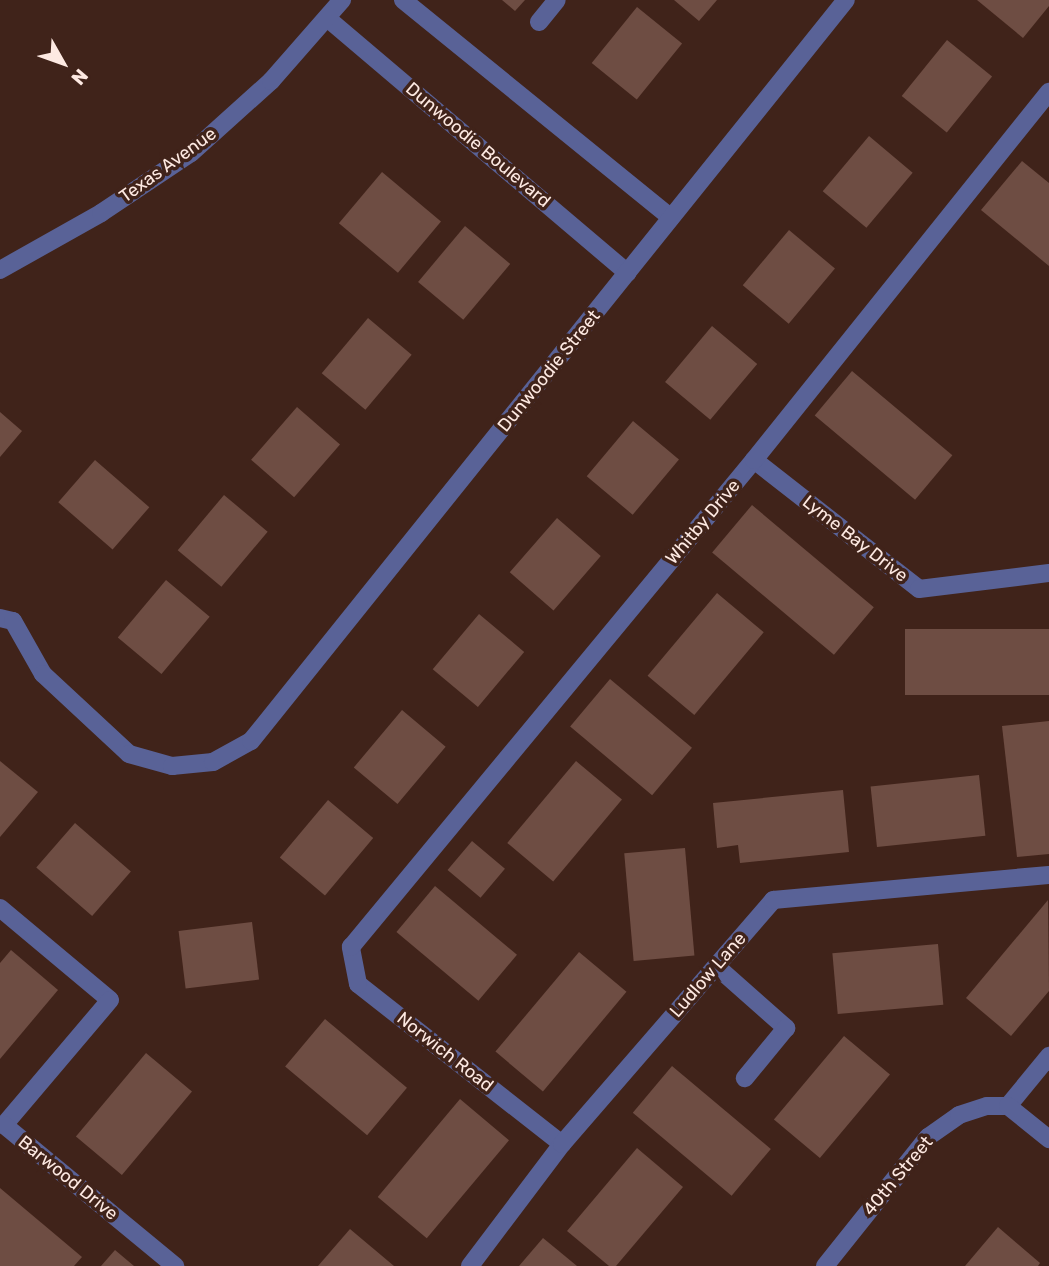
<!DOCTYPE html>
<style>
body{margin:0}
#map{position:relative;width:1049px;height:1266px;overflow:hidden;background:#40231a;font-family:Rubik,sans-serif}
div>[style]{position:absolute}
.building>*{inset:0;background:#6e4d43;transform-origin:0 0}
.minor>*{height:18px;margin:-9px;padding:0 9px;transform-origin:9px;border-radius:9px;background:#596297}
span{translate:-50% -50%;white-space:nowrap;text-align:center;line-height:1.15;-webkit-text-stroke:7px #40231a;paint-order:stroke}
.street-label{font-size:18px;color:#fde9e2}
.north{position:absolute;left:28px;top:28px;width:70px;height:70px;-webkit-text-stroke:5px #40231a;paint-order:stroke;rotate:130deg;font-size:19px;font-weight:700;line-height:28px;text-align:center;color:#fde9e2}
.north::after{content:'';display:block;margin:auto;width:24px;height:32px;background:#fde9e2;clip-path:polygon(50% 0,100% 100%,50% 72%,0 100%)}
</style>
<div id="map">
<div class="building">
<i style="clip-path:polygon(502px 0,525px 0,515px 11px)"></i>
<i style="clip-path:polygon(674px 0,717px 0,699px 21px)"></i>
<i style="clip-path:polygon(977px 0,1049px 0,1049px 6px,1023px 38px)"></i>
<i style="left:637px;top:7px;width:58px;height:72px;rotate:39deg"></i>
<i style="left:947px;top:40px;width:58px;height:72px;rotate:39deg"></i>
<i style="left:869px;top:136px;width:57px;height:72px;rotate:40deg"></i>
<i style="clip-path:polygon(1022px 161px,1049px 183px,1049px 266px,981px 210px)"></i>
<i style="left:382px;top:172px;width:77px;height:67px;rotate:40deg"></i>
<i style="left:465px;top:226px;width:59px;height:73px;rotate:40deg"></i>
<i style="left:789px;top:230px;width:60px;height:72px;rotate:40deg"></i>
<i style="left:368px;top:318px;width:57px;height:72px;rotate:40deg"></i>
<i style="left:712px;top:326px;width:59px;height:73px;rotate:40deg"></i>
<i style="left:852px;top:371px;width:131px;height:58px;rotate:40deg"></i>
<i style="left:297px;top:407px;width:57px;height:70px;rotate:41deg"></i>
<i style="clip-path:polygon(0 412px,22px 431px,0 457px)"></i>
<i style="left:633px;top:421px;width:60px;height:72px;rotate:40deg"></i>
<i style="left:95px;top:460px;width:72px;height:56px;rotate:41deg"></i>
<i style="left:224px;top:495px;width:57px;height:72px;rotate:40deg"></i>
<i style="left:752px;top:505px;width:159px;height:62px;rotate:40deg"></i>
<i style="left:557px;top:518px;width:58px;height:72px;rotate:41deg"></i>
<i style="left:166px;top:580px;width:57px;height:75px;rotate:40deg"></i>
<i style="left:717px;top:593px;width:61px;height:108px;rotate:40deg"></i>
<i style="left:479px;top:614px;width:59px;height:72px;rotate:40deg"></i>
<i style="left:1049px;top:629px;width:66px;height:144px;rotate:90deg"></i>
<i style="left:610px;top:679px;width:107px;height:62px;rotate:40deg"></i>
<i style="left:402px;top:710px;width:57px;height:75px;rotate:40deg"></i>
<i style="clip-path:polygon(1049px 721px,1049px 854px,1017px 857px,1002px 726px)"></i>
<i style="clip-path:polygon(0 761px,38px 792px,0 837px)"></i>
<i style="left:576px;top:761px;width:60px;height:107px;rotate:40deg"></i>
<i style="left:979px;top:775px;width:61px;height:109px;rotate:84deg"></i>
<i style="clip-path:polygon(843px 790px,849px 852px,740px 863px,738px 845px,717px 848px,713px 803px)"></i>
<i style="left:328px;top:800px;width:59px;height:75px;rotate:40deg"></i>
<i style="left:75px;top:823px;width:74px;height:59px;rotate:41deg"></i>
<i style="left:472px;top:841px;width:43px;height:38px;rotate:40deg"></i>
<i style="left:685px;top:848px;width:108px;height:61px;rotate:85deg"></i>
<i style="left:435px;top:886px;width:107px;height:60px;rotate:40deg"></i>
<i style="clip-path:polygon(1048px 900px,1049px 991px,1011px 1036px,966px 998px)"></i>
<i style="left:252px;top:922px;width:58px;height:74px;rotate:83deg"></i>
<i style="left:938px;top:944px;width:61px;height:106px;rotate:85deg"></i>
<i style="clip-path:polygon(11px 950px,58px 990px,0 1059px,0 963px)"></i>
<i style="left:579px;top:952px;width:62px;height:130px;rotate:40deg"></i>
<i style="left:325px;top:1019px;width:107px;height:62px;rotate:40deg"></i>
<i style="left:844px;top:1036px;width:60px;height:109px;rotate:40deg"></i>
<i style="left:146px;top:1053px;width:60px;height:109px;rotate:40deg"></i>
<i style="left:672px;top:1066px;width:129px;height:61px;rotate:40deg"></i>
<i style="left:460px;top:1099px;width:64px;height:128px;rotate:40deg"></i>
<i style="clip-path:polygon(637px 1148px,683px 1187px,616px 1266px,609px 1266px,567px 1231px)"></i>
<i style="clip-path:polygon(0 1188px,82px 1257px,74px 1266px,0 1266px)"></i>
<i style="clip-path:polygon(998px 1227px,1040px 1263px,1038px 1266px,965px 1266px)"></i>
<i style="clip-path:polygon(350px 1229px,394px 1266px,318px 1266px)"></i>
<i style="clip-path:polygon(543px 1238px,577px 1266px,519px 1266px)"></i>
<i style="clip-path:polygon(115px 1250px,134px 1266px,101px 1266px)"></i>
</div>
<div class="minor">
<i style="left:403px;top:0;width:345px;rotate:39.1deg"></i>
<i style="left:327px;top:18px;width:394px;rotate:40.3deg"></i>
<i style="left:539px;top:22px;width:28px;rotate:-51deg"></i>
<i style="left:0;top:270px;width:116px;rotate:-29.4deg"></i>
<i style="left:101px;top:213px;width:108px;rotate:-33.7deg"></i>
<i style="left:191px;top:153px;width:108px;rotate:-42deg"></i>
<i style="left:271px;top:81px;width:108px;rotate:-48.8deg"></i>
<i style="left:754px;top:460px;width:209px;rotate:38deg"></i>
<i style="left:919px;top:589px;width:131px;rotate:-7deg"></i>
<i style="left:0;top:618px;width:13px;rotate:13deg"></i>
<i style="left:13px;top:621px;width:61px;rotate:60.5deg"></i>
<i style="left:43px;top:674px;width:117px;rotate:42.9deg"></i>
<i style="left:129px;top:754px;width:45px;rotate:15.6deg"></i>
<i style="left:172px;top:766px;width:41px;rotate:-5.6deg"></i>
<i style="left:213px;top:762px;width:43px;rotate:-28.9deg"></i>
<i style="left:251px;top:741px;width:950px;rotate:-51.24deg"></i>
<i style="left:0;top:908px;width:143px;rotate:39.9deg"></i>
<i style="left:110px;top:1000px;width:164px;rotate:130.3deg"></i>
<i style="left:4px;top:1125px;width:222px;rotate:39.5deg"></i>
<i style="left:716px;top:966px;width:94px;rotate:41.5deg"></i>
<i style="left:786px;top:1028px;width:65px;rotate:129.4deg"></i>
<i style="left:1008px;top:1106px;width:65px;rotate:-50.6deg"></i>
<i style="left:562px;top:1144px;width:259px;rotate:-141.9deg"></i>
<i style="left:358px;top:984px;width:38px;rotate:-101deg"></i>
<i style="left:351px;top:947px;width:632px;rotate:-50.39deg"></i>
<i style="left:754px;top:460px;width:472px;rotate:-51.3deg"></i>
<i style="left:470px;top:1266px;width:153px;rotate:-53deg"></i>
<i style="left:562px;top:1144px;width:323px;rotate:-49.1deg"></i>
<i style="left:773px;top:900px;width:277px;rotate:-5.2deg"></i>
<i style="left:825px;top:1266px;width:165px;rotate:-51.4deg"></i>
<i style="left:928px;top:1137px;width:38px;rotate:-35deg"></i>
<i style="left:959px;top:1115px;width:29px;rotate:-18deg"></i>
<i style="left:987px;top:1106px;width:21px"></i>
<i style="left:1008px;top:1106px;width:53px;rotate:38.8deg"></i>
</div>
<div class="street-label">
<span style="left:478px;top:145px;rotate:40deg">Dunwoodie Boulevard</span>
<span style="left:168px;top:165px;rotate:-36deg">Texas Avenue</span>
<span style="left:549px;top:371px;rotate:-51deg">Dunwoodie Street</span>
<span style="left:703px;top:522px;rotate:-50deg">Whitby Drive</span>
<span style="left:855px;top:539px;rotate:38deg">Lyme Bay Drive</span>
<span style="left:708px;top:975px;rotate:-49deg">Ludlow Lane</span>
<span style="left:445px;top:1052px;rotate:38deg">Norwich Road</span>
<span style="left:898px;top:1176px;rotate:-50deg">40th Street</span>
<span style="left:68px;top:1178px;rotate:39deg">Barwood Drive</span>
</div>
<div class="north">N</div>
</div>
